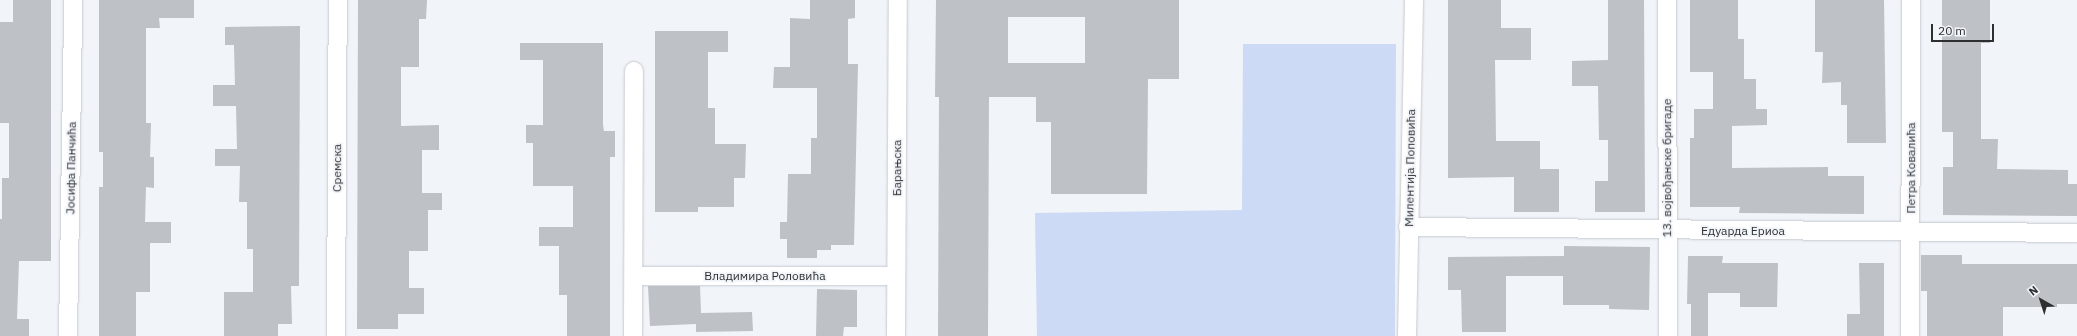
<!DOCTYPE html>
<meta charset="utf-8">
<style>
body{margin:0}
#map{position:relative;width:2077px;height:336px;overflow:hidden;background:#f1f4f9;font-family:"IBM Plex Sans",sans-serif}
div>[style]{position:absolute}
.green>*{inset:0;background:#ccdaf5}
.building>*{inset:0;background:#bec1c6}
.roads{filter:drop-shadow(0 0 1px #c6c9ce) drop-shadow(0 0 1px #c6c9ce)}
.minor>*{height:18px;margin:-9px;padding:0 9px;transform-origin:9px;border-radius:9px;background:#fff}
span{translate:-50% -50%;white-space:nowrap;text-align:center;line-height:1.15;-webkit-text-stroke:3.5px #f1f4f9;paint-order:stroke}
.street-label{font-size:12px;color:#2d2f31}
.north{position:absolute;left:2021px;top:280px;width:40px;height:40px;-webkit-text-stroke:3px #f1f4f9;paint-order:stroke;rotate:321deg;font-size:11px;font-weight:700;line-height:16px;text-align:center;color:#2d2f31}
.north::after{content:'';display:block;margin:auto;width:14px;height:18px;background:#2d2f31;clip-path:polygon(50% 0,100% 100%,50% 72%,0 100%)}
.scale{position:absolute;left:1931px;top:24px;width:63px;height:18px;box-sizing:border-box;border:2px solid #2d2f31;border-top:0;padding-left:5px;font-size:12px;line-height:14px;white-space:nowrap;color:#2d2f31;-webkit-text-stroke:3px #f1f4f9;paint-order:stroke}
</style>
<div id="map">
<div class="green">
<i style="clip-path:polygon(1243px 44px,1396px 44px,1395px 336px,1037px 336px,1035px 213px,1242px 210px)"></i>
</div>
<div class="building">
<i style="clip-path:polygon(13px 0,51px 0,51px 261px,19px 261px,17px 319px,29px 319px,29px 336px,0 336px,0 219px,2px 219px,2px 178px,9px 178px,9px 123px,0 123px,0 22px,13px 22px)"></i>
<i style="clip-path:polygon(99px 0,194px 0,194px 18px,159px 18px,160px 28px,146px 28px,146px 123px,151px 123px,150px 157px,154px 157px,154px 188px,146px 187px,145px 222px,171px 222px,171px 243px,150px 243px,150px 292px,136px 292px,136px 336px,99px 336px,99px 187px,103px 187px,103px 152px,99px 152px)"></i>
<i style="clip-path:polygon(358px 0,427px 0,426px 19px,419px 19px,419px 67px,401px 67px,401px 126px,439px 125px,439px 150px,422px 150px,422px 193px,442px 193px,442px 210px,428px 210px,428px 251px,409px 251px,409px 288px,424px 288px,424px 314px,398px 314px,398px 329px,357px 329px)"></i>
<i style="clip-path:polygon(810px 0,855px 0,855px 18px,848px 19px,848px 64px,858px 64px,854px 245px,831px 245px,831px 250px,817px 250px,817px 258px,787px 258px,787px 239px,780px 239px,780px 222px,787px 222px,788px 174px,811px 174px,811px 138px,817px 138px,817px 88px,773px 88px,774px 67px,790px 67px,790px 18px,810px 19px)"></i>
<i style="clip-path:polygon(evenodd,936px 0,1179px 0,1179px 79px,1148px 79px,1147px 194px,1051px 194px,1051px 122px,1036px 122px,1036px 97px,989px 97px,988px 336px,938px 336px,939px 97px,935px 97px,936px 0,1008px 17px,1085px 17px,1085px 63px,1008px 63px,1008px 17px)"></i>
<i style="clip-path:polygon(1448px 0,1501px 0,1501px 28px,1531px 28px,1531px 60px,1495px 60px,1496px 141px,1540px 141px,1540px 169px,1559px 169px,1559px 212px,1514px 212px,1514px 177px,1448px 178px)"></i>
<i style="clip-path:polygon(1608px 0,1644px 0,1645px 212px,1595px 212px,1595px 181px,1608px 181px,1608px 140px,1599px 140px,1598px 86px,1572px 86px,1572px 61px,1608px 60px)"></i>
<i style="clip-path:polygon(1690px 0,1738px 0,1738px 39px,1744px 39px,1744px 79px,1756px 79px,1756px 109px,1767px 109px,1767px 125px,1732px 126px,1732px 168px,1828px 167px,1828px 176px,1864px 176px,1864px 214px,1739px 213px,1740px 207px,1690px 207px,1690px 138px,1694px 138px,1694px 109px,1713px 109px,1713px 72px,1690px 72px)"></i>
<i style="clip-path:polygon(1815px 0,1884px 0,1886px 143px,1847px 143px,1847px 105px,1841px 105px,1841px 82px,1822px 83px,1823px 52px,1815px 52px)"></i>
<i style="clip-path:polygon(1942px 0,1990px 0,1990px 43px,1981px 43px,1981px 139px,1998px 139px,1997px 169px,2068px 170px,2068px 184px,2077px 184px,2077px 216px,1943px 215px,1943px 167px,1953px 167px,1953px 132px,1942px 132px)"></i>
<i style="clip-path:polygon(300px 26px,299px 286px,291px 286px,292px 324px,278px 324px,278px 336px,224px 336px,224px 292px,253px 292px,253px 249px,247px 249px,247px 202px,239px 202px,240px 166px,215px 166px,215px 149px,237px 149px,236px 106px,213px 106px,213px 85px,235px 85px,234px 45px,225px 45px,225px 27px)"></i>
<i style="clip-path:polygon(655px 31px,728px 31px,728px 52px,708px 52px,708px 108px,715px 108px,715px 144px,746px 144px,745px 178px,734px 178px,734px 207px,698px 207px,698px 212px,655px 212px)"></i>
<i style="clip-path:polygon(520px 43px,603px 43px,603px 125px,604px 131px,615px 131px,615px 157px,610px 157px,610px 336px,567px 336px,567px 295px,559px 295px,559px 246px,539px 246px,539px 227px,573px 227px,573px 186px,533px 186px,533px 143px,526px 143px,526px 125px,543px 125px,543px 60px,520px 60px)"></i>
<i style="clip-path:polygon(1564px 246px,1650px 247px,1649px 310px,1609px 309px,1609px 305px,1563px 305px,1563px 276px,1506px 276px,1506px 332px,1462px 332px,1461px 290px,1448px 290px,1448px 257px,1564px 256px)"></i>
<i style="clip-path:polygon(1921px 255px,1962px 255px,1962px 264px,2077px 264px,2077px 304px,2057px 304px,2057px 307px,2003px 307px,2003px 336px,1927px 336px,1927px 291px,1921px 291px)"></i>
<i style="clip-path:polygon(1688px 256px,1723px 256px,1722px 263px,1778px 263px,1777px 307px,1740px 307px,1740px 293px,1708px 293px,1708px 336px,1691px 336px,1691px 304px,1687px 304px)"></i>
<i style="clip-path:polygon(1859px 263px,1884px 263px,1884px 336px,1847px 336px,1847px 314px,1860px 314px)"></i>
<i style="clip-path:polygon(648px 286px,700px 286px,701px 313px,752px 312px,753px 331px,696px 332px,696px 324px,650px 326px)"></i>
<i style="clip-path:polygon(817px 289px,857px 290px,857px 327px,844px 327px,843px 336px,816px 336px)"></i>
</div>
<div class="roads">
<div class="minor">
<i style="left:1667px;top:0;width:336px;rotate:89.8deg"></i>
<i style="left:1408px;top:227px;width:669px;rotate:0.51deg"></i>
<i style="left:634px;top:276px;width:262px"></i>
<i style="left:68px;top:336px;width:336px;rotate:-89.1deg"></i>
<i style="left:336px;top:336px;width:336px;rotate:-89.7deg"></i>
<i style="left:633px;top:336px;width:265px;rotate:-89.8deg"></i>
<i style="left:896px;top:336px;width:336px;rotate:-89.7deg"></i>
<i style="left:1407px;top:336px;width:336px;rotate:-88.8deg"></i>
<i style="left:1910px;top:336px;width:336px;rotate:-89.8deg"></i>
</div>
</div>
<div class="street-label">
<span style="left:71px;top:168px;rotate:-89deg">Јосифа Панчића</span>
<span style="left:337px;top:168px;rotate:-90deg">Сремска</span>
<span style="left:897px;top:168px;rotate:-90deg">Барањска</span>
<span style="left:1410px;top:168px;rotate:-89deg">Милентија Поповића</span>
<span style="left:1667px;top:168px;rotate:-90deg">13. војвођанске бригаде</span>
<span style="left:1911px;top:168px;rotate:-90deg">Петра Ковалића</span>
<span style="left:1743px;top:231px">Едуарда Ериоа</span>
<span style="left:765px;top:276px">Владимира Роловића</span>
</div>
<div class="north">N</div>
<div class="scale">20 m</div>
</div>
